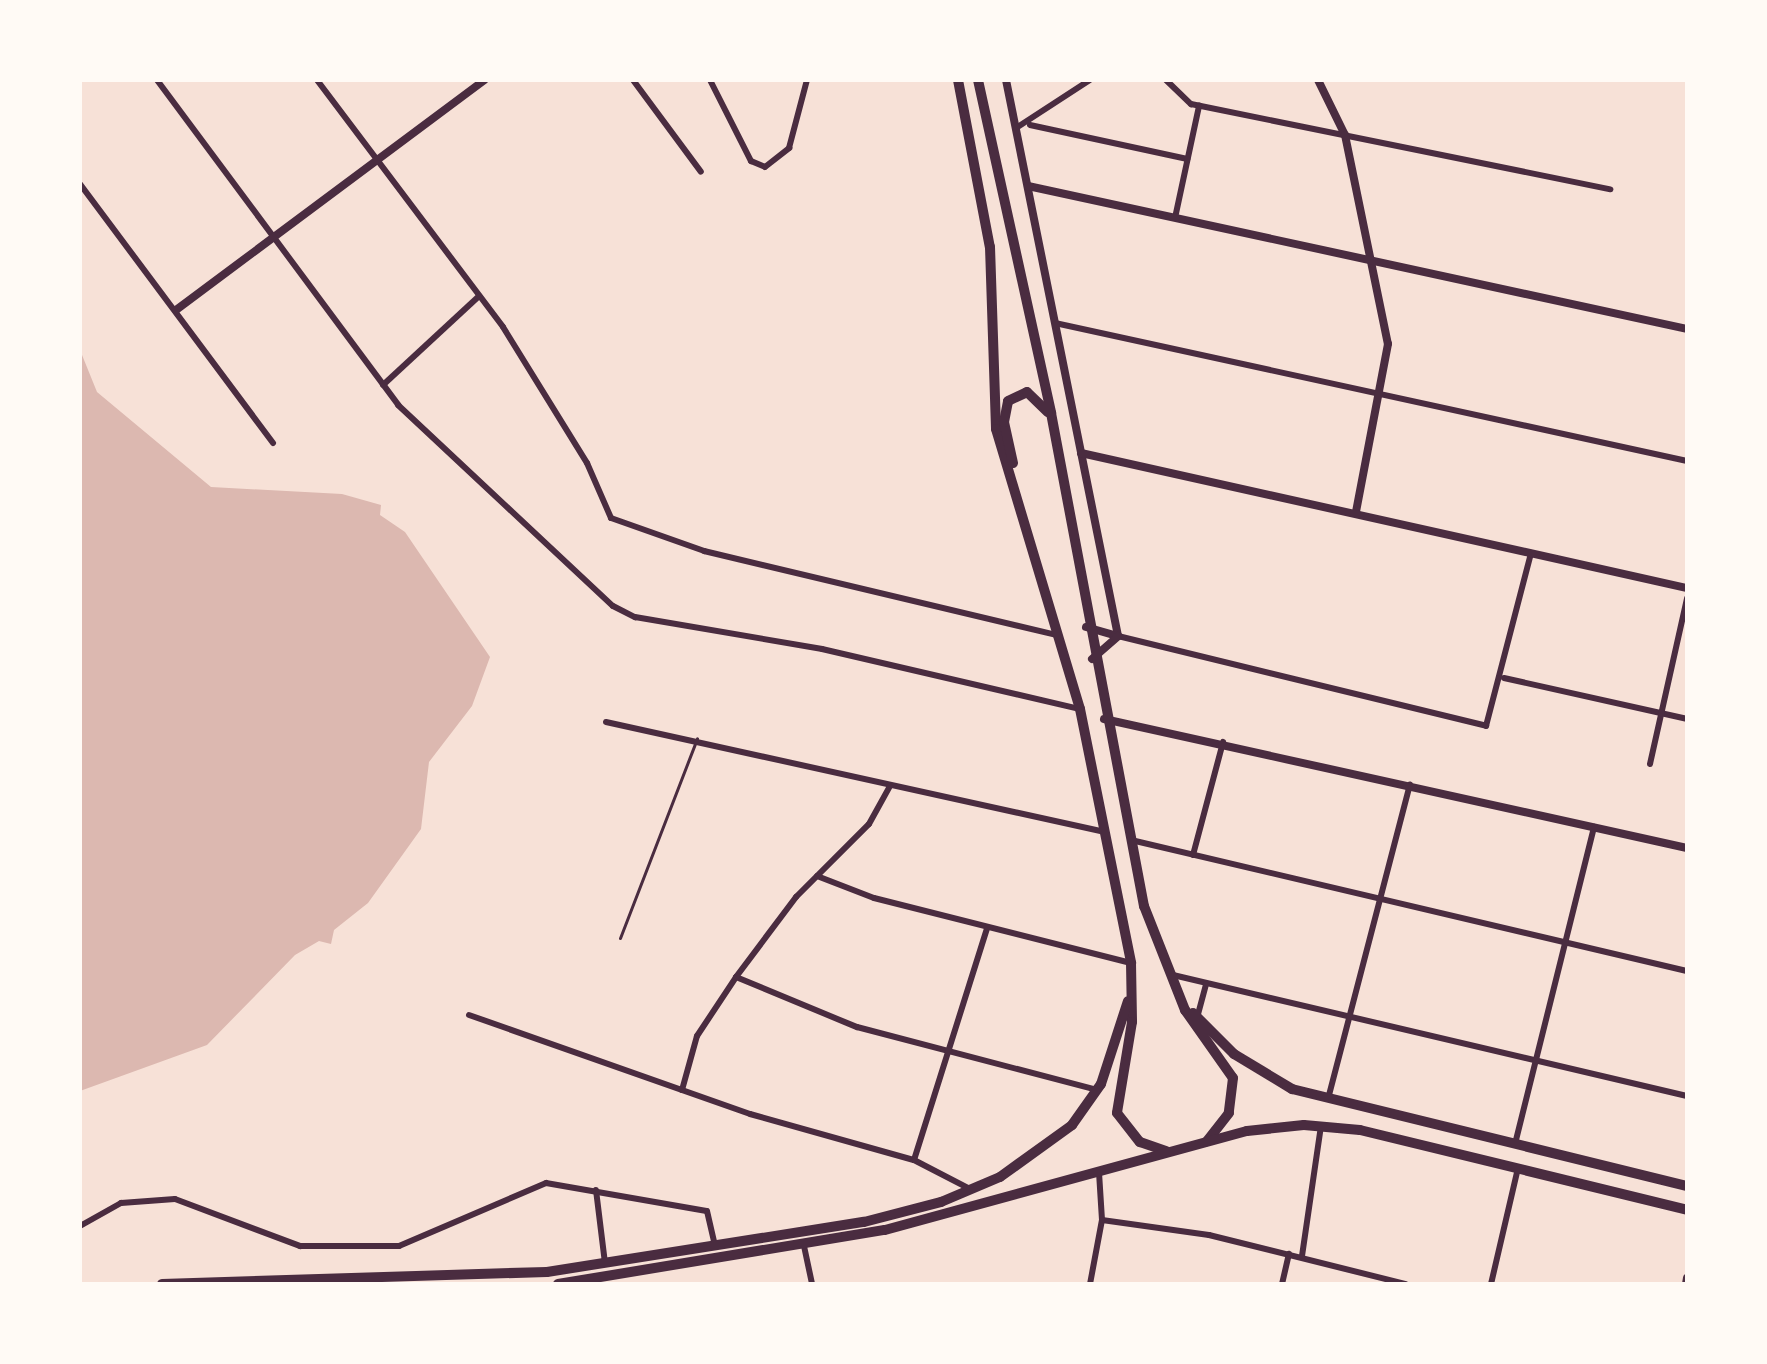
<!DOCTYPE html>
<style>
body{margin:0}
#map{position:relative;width:1767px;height:1364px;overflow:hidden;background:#f7e1d7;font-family:"Space Grotesk",sans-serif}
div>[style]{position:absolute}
.water>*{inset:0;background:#dcb8b0}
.service>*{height:3px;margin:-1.5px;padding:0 1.5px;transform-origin:1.5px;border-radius:1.5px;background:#4a2c40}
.minor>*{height:6px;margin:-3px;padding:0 3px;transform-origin:3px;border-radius:3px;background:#4a2c40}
.tertiary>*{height:8px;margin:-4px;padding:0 4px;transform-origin:4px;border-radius:4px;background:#4a2c40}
.primary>*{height:10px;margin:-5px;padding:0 5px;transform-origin:5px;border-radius:5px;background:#4a2c40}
span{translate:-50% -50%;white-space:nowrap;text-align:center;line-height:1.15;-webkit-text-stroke:8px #fffaf5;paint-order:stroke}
.frame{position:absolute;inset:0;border:82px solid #fffaf5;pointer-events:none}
</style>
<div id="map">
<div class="water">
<i style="clip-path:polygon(80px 350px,97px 392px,211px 487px,342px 494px,381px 505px,380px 515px,405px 532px,490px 657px,472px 706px,429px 762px,421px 829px,368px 903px,334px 930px,331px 944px,319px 941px,295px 955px,207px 1045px,80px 1091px)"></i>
</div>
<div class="service">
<i style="left:620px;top:938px;width:214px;rotate:-68.9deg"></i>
</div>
<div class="minor">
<i style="left:157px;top:80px;width:405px;rotate:53.4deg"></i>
<i style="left:398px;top:405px;width:294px;rotate:43.1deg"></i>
<i style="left:613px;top:606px;width:25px;rotate:27deg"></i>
<i style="left:635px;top:617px;width:190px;rotate:9.7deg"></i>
<i style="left:822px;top:649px;width:265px;rotate:13.1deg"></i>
<i style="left:317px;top:80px;width:309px;rotate:53deg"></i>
<i style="left:503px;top:327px;width:160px;rotate:58.3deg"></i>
<i style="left:587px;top:463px;width:60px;rotate:66.4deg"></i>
<i style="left:611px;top:518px;width:99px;rotate:19.5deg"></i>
<i style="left:704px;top:551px;width:363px;rotate:13.4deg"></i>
<i style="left:633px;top:80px;width:114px;rotate:53.5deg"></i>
<i style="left:710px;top:80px;width:91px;rotate:63.2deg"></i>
<i style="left:751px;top:161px;width:15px;rotate:23deg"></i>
<i style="left:765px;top:167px;width:31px;rotate:-38deg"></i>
<i style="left:789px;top:148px;width:70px;rotate:-75.2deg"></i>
<i style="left:1166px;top:80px;width:35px;rotate:44deg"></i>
<i style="left:1191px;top:104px;width:428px;rotate:11.5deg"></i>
<i style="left:1030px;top:125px;width:161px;rotate:12.2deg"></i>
<i style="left:1016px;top:128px;width:88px;rotate:-33deg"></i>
<i style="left:80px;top:184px;width:323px;rotate:53.3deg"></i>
<i style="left:1175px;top:218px;width:115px;rotate:-77.9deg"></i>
<i style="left:1055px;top:323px;width:647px;rotate:12.32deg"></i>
<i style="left:383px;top:385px;width:131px;rotate:-42.8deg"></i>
<i style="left:1118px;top:636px;width:379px;rotate:13.7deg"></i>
<i style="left:1486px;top:726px;width:179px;rotate:-75.4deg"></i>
<i style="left:1504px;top:678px;width:188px;rotate:12.6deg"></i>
<i style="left:606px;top:722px;width:511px;rotate:12.43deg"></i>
<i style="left:1650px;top:764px;width:170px;rotate:-77.4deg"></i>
<i style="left:1131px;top:840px;width:571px;rotate:13.26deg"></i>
<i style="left:1193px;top:855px;width:117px;rotate:-75.1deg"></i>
<i style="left:817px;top:876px;width:61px;rotate:21.1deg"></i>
<i style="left:874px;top:898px;width:265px;rotate:14.2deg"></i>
<i style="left:1173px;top:975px;width:528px;rotate:13.25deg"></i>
<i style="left:736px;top:977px;width:131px;rotate:22.5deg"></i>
<i style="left:857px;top:1027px;width:248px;rotate:14.7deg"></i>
<i style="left:469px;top:1015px;width:298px;rotate:19.4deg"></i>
<i style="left:750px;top:1114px;width:170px;rotate:15.7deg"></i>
<i style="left:914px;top:1160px;width:65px;rotate:27.3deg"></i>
<i style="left:1197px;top:1018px;width:35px;rotate:-75deg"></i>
<i style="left:682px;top:1090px;width:56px;rotate:-74.5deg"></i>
<i style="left:697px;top:1036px;width:71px;rotate:-56.5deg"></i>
<i style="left:736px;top:977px;width:100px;rotate:-53.1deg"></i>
<i style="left:796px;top:897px;width:103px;rotate:-45deg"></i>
<i style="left:869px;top:824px;width:43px;rotate:-61.1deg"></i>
<i style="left:1328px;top:1099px;width:325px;rotate:-75.4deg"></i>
<i style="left:1515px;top:1144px;width:327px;rotate:-76deg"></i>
<i style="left:914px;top:1160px;width:243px;rotate:-72.5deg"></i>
<i style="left:596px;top:1190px;width:74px;rotate:83deg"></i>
<i style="left:1102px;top:1220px;width:108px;rotate:8deg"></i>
<i style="left:1209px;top:1235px;width:203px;rotate:14deg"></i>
<i style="left:80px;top:1226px;width:47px;rotate:-29.3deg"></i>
<i style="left:121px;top:1203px;width:54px;rotate:-4.2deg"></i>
<i style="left:175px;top:1199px;width:134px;rotate:20.6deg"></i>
<i style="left:300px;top:1246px;width:99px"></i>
<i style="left:399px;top:1246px;width:160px;rotate:-23.2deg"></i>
<i style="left:546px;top:1183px;width:163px;rotate:9.9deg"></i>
<i style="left:707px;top:1211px;width:35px;rotate:77deg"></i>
<i style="left:804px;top:1246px;width:39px;rotate:78deg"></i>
<i style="left:1302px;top:1256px;width:132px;rotate:-81.7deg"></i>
<i style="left:1090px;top:1284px;width:65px;rotate:-79.4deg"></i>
<i style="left:1102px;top:1220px;width:48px;rotate:-93.6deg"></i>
<i style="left:1282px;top:1284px;width:31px;rotate:-77deg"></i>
<i style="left:1491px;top:1284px;width:119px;rotate:-76.9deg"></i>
</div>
<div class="tertiary">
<i style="left:1006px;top:80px;width:567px;rotate:78.61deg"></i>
<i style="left:1318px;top:80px;width:61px;rotate:63.9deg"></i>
<i style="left:1345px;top:135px;width:213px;rotate:78.4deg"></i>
<i style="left:1388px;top:344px;width:171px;rotate:100.8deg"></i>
<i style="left:1028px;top:186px;width:674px;rotate:12.24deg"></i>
<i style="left:176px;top:310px;width:385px;rotate:-36.7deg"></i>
<i style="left:1081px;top:453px;width:621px;rotate:12.56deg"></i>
<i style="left:1086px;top:627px;width:33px;rotate:16deg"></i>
<i style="left:1092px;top:659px;width:35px;rotate:-41deg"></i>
<i style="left:1104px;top:719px;width:597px;rotate:12.48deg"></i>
<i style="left:1686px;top:1284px;width:6px;rotate:-81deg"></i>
</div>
<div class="primary">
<i style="left:958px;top:80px;width:170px;rotate:79.2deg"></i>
<i style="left:990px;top:247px;width:182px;rotate:88.1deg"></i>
<i style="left:996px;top:429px;width:292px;rotate:73.3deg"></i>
<i style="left:1080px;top:709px;width:259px;rotate:78.6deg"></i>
<i style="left:1131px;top:963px;width:59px;rotate:89deg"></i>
<i style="left:1132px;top:1022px;width:92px;rotate:99.4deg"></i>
<i style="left:1117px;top:1113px;width:37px;rotate:52deg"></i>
<i style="left:1140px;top:1142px;width:28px;rotate:19deg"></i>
<i style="left:978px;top:80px;width:341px;rotate:77.6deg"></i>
<i style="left:1051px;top:413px;width:502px;rotate:79.32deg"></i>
<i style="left:1144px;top:906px;width:112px;rotate:68.5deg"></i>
<i style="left:1185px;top:1010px;width:83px;rotate:54.8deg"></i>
<i style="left:1233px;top:1078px;width:35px;rotate:97deg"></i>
<i style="left:1229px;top:1113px;width:36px;rotate:128deg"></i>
<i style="left:1013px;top:463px;width:42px;rotate:-102.4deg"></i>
<i style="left:1004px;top:422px;width:21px;rotate:-79deg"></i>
<i style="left:1008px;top:401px;width:21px;rotate:-25deg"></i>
<i style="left:1027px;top:392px;width:29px;rotate:44deg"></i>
<i style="left:1193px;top:1013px;width:58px;rotate:45deg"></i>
<i style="left:1234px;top:1054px;width:68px;rotate:31.1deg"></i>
<i style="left:1292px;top:1089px;width:407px;rotate:13.8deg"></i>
<i style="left:162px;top:1284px;width:385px;rotate:-1.8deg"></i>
<i style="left:547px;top:1272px;width:321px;rotate:-9deg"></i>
<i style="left:864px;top:1222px;width:80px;rotate:-14.6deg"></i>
<i style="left:941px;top:1202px;width:64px;rotate:-23deg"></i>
<i style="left:1000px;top:1177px;width:89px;rotate:-35.8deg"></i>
<i style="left:1072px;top:1125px;width:50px;rotate:-54.7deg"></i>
<i style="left:1101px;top:1084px;width:87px;rotate:-72deg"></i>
<i style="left:558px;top:1284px;width:331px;rotate:-9.4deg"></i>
<i style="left:885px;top:1230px;width:375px;rotate:-15.3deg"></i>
<i style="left:1247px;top:1131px;width:57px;rotate:-6deg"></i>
<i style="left:1304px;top:1125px;width:56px;rotate:5.1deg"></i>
<i style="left:1360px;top:1130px;width:337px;rotate:13.7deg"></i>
</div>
<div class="frame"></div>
</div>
